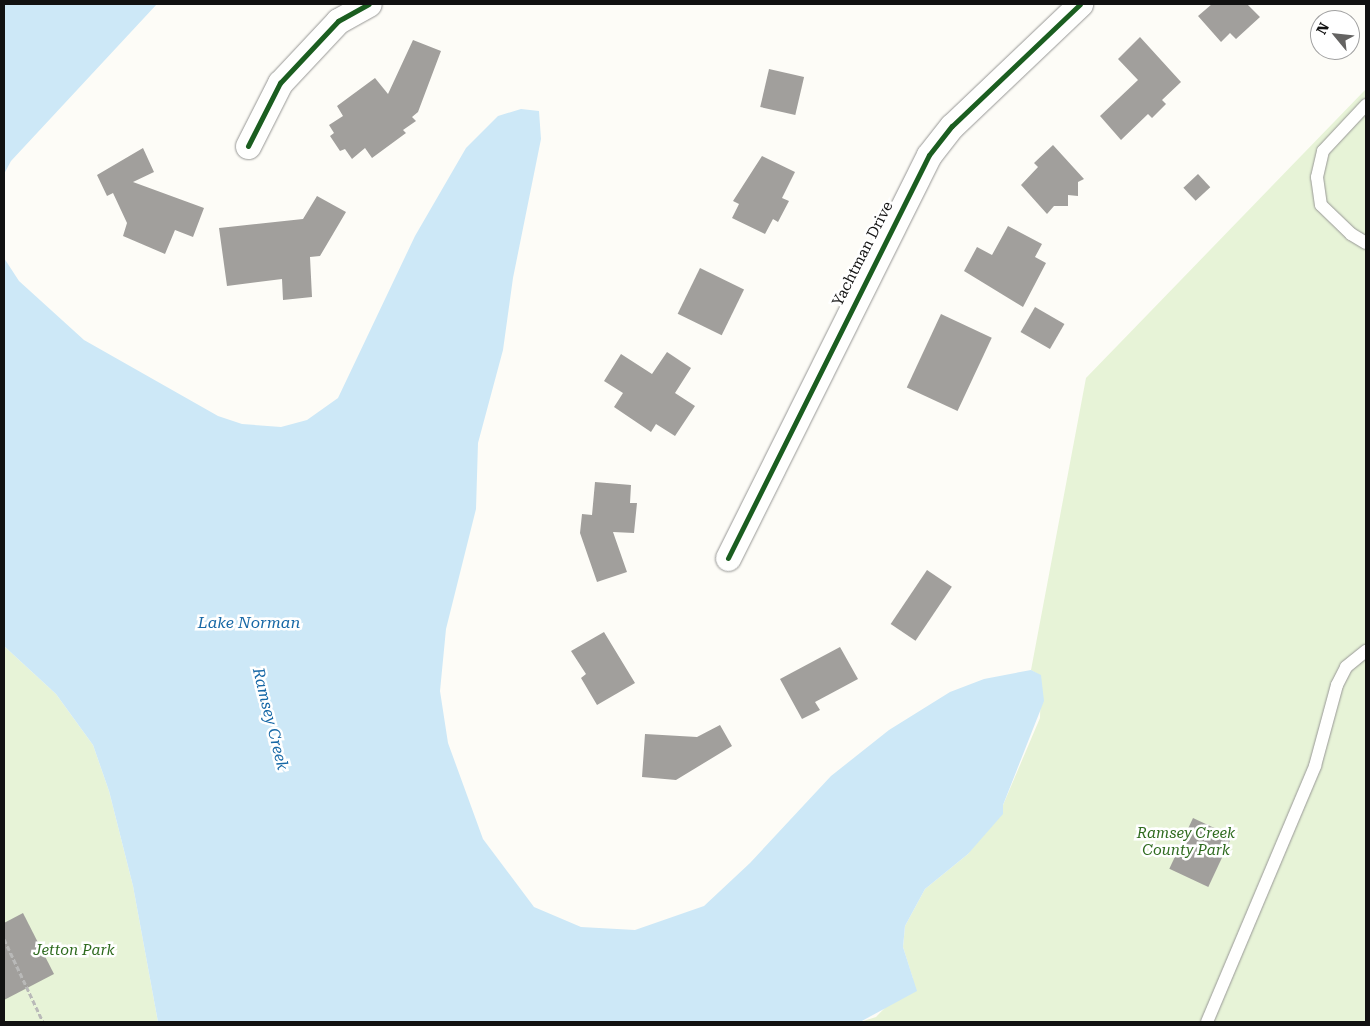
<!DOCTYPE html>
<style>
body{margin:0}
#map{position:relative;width:1370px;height:1026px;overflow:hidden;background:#fdfcf7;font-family:"Roboto Serif",serif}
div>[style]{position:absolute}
.green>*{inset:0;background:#e7f3d7}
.water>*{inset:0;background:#cde8f7}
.building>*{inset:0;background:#a19f9c;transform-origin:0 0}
.path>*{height:3px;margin-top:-1.5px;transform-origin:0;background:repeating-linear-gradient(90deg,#b9b9b8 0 5px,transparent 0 7.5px)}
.roads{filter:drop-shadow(0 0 1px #979795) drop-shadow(0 0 1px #979795)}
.service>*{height:12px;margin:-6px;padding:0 6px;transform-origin:6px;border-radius:6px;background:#fffffe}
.minor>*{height:25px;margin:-12.5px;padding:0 12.5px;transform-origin:12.5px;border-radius:12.5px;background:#fffffe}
.cycleway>*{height:5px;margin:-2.5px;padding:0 2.5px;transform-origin:2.5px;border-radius:2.5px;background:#1b5e20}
span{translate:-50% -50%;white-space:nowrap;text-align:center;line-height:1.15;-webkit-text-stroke:5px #fff;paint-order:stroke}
.street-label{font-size:15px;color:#111}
.park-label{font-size:15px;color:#2f6b1f;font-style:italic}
.water-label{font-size:16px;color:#1768a6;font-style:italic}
.frame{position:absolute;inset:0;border:5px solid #111;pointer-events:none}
.north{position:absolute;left:1310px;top:10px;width:50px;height:50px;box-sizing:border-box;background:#fff;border:1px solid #a0a0a0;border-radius:50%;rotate:298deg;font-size:14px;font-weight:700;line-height:20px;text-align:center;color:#111}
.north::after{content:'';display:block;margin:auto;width:18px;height:22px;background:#646362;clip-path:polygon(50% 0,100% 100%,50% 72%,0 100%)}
</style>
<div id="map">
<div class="green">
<i style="clip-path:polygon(1366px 89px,1366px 1022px,860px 1022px,876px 1017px,913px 979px,903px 947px,905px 926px,925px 889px,968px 854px,1003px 805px,1040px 718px,1041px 676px,1031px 670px,1086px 378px)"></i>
<i style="clip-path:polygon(4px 646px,56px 694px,93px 745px,109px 791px,133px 886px,158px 1022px,4px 1022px)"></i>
</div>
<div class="water">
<i style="clip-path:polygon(4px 4px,157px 4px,11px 161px,4px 174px)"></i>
<i style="clip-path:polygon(521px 109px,539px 111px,541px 139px,513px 278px,503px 350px,478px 443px,476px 509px,446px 629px,440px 691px,448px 743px,483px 839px,534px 907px,581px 927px,635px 930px,704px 906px,750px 863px,831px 776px,889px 730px,950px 692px,984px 679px,1031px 670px,1041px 675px,1044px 701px,1003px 805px,1003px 814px,968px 854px,925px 889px,905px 926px,903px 947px,917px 991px,860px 1022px,158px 1022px,133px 886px,109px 791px,93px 745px,56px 694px,4px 646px,4px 258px,19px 281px,84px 340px,218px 416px,242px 424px,281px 427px,307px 420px,338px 398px,415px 236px,466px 148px,498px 116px)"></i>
</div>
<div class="building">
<i style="clip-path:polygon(1212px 4px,1247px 4px,1260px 17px,1236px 39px,1230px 33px,1221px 42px,1198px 16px)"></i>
<i style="clip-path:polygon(1140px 37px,1181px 82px,1162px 100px,1166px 104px,1152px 118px,1148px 114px,1121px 140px,1100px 116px,1138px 80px,1118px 59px)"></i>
<i style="clip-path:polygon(413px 40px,441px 51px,418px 112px,412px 117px,416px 121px,403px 130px,406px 133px,372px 158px,365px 148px,352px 159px,345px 149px,340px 151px,330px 136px,334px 133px,329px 125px,343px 116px,337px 106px,375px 78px,388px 94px)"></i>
<i style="left:769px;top:69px;width:36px;height:39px;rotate:13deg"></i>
<i style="clip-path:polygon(1053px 145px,1084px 179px,1078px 182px,1078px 196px,1068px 195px,1068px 206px,1054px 206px,1047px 214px,1021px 185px,1038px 167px,1034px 163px)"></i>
<i style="clip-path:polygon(143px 148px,154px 172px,133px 182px,204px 208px,193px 237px,175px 230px,165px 254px,123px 236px,127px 223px,113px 193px,107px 196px,97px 175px)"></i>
<i style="clip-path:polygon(762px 156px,795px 172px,782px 198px,789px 201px,778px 222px,773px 219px,765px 234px,732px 218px,739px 204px,733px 201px)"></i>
<i style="left:1198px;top:174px;width:18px;height:20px;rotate:47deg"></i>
<i style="clip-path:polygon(317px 196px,346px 212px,320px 256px,310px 257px,312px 297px,283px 300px,282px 279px,227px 286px,219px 228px,303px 219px)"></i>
<i style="clip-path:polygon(1008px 226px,1042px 244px,1035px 257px,1046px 263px,1023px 307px,964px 271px,977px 247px,992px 255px)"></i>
<i style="left:700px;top:268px;width:49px;height:51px;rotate:26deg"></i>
<i style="left:1035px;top:307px;width:34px;height:29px;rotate:30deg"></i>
<i style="left:941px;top:314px;width:56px;height:81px;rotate:25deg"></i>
<i style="clip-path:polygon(667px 352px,691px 368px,675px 393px,695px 406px,675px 436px,656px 424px,651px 432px,614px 407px,623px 393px,604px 381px,621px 354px,652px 374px)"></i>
<i style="clip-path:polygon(595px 482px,631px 485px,630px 503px,637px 503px,634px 533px,613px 532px,627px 572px,597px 582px,580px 533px,582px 514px,592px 515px)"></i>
<i style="left:927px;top:570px;width:30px;height:65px;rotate:34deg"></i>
<i style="clip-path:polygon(604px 632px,635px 683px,597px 705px,581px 678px,586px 674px,571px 651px)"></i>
<i style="clip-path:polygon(840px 647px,858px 679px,815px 702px,820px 710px,802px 719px,780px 679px)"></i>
<i style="clip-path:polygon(720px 725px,732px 746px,676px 780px,642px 777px,645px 734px,697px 737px)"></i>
<i style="left:1193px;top:818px;width:43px;height:56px;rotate:25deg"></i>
<i style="clip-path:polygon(23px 913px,54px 974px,4px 1000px,4px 923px)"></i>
</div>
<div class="path">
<i style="left:4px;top:939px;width:92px;rotate:64.8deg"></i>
</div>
<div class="roads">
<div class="service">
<i style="left:1366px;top:105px;width:63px;rotate:133.1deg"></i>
<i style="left:1323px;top:151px;width:27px;rotate:103deg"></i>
<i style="left:1317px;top:177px;width:28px;rotate:82deg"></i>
<i style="left:1321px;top:205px;width:42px;rotate:44deg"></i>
<i style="left:1351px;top:234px;width:17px;rotate:31deg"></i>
<i style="left:1207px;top:1022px;width:278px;rotate:-67.1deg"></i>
<i style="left:1315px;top:766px;width:84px;rotate:-74.8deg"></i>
<i style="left:1337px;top:685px;width:20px;rotate:-63deg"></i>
<i style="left:1346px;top:667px;width:26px;rotate:-39deg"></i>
</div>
<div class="minor">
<i style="left:248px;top:146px;width:71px;rotate:-63.1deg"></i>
<i style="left:280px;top:83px;width:85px;rotate:-46.9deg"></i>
<i style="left:338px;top:21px;width:35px;rotate:-29deg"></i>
<i style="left:728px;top:558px;width:450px;rotate:-63.5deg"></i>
<i style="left:929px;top:155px;width:37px;rotate:-52deg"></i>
<i style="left:952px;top:126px;width:177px;rotate:-43.6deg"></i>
</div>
</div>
<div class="cycleway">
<i style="left:248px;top:146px;width:71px;rotate:-63.1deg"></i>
<i style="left:280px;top:83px;width:85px;rotate:-46.9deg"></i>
<i style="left:338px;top:21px;width:35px;rotate:-29deg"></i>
<i style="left:728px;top:558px;width:450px;rotate:-63.5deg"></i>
<i style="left:929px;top:155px;width:37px;rotate:-52deg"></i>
<i style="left:952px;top:126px;width:177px;rotate:-43.6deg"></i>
</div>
<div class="street-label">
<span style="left:863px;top:254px;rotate:-63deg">Yachtman Drive</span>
</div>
<div class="park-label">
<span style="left:1186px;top:842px">Ramsey Creek<br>County Park</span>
<span style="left:74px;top:951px">Jetton Park</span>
</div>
<div class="water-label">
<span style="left:249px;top:623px">Lake Norman</span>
<span style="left:270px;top:719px;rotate:76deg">Ramsey Creek</span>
</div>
<div class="frame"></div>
<div class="north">N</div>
</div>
